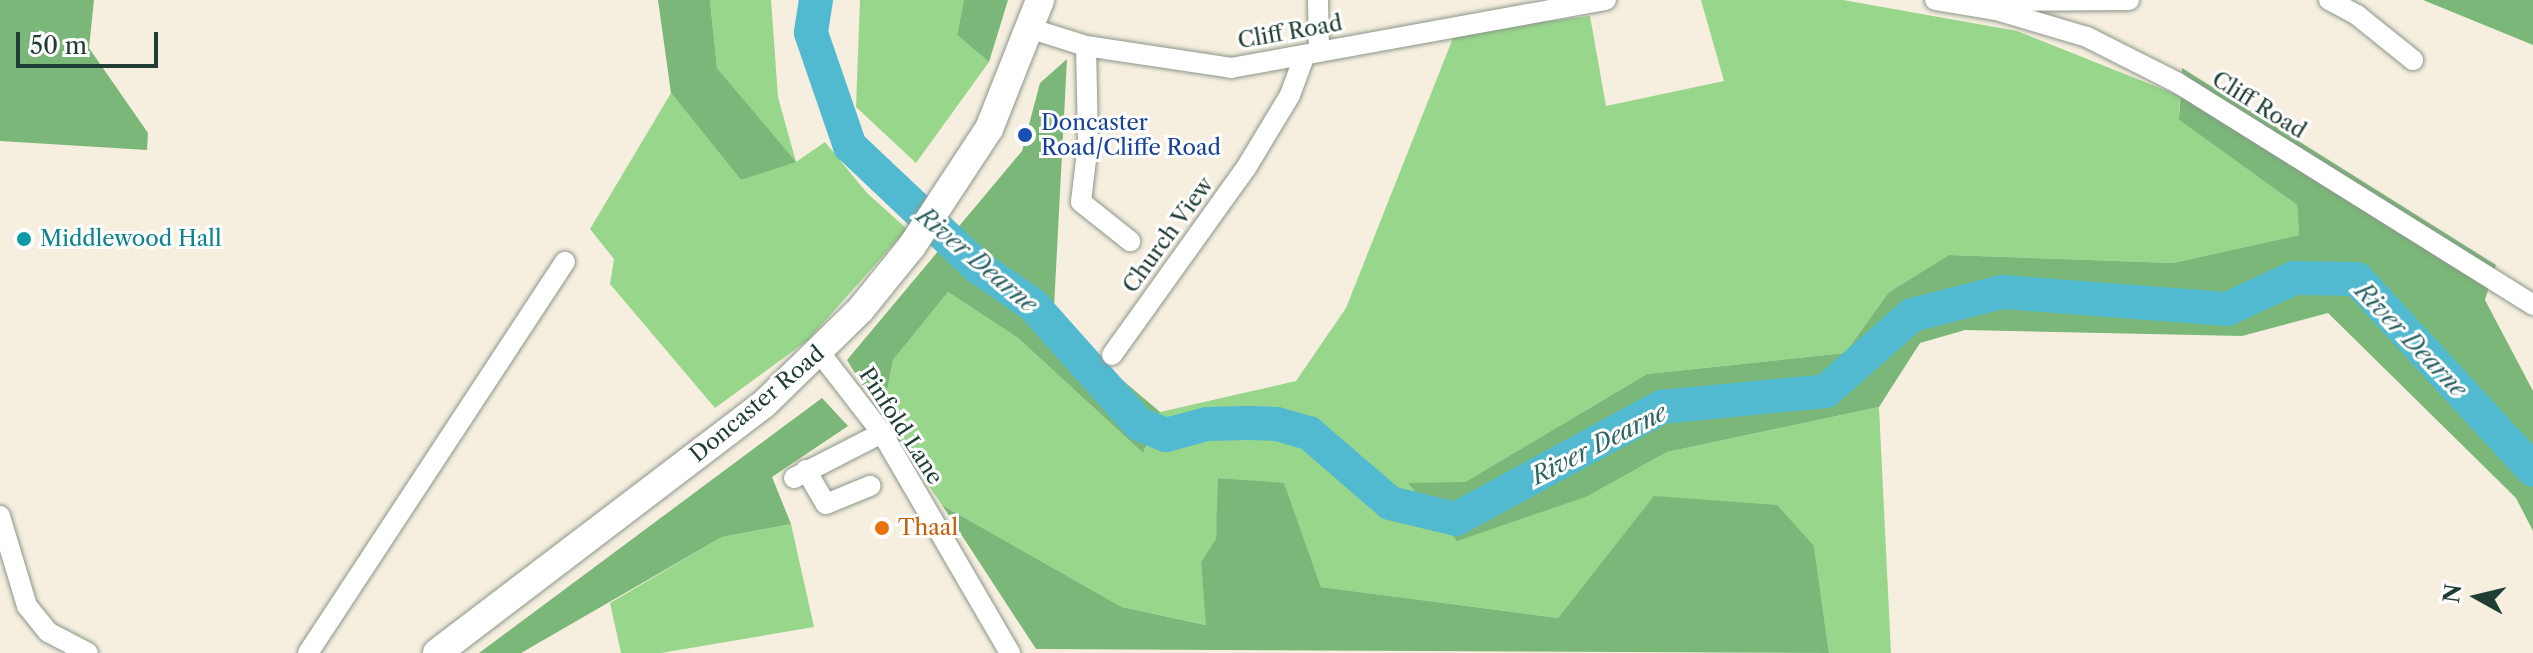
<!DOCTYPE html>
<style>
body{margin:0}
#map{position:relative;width:2533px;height:653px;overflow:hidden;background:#f6efdf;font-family:"Libre Caslon Text",serif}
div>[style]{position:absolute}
.green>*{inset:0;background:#98d68c}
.forest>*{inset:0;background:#7ab778}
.river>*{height:34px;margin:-17px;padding:0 17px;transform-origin:17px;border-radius:17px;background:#52bad0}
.roads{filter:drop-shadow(0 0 2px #8a968a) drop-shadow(0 0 2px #8a968a)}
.minor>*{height:20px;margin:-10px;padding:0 10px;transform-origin:10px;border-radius:10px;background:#fff}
.highway>*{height:28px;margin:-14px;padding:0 14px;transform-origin:14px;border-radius:14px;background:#fff}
.dots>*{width:22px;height:22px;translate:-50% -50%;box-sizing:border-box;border:4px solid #fff;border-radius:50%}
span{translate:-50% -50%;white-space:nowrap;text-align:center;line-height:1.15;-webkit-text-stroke:6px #fff;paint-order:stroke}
.street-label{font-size:22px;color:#1f3d34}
.transit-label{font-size:22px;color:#164399}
.left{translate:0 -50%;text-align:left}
.culture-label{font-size:22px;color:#0d838f}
.food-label{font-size:22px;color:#c56008}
.water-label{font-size:24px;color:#2e6263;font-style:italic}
.north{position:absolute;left:2437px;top:557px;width:80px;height:80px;-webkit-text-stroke:6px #fff;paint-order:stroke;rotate:278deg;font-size:22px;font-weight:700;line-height:32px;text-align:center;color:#1f3d34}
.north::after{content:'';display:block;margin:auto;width:28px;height:36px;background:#1f3d34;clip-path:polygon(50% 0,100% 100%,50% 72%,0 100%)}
.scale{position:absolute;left:16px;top:32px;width:142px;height:36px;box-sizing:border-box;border:4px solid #1f3d34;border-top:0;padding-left:10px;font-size:24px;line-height:28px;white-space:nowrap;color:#1f3d34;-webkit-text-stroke:6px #fff;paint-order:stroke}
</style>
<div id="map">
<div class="green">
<i style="clip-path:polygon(710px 0,771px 0,778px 97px,796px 162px,825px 142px,867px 193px,907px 229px,808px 340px,715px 408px,610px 284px,614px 259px,590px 229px,671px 93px,741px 180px,795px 162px,717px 68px)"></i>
<i style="clip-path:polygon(860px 0,964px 0,957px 35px,989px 62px,916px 163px,856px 107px)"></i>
<i style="clip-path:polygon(1701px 0,1843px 0,2017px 31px,2180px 96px,2179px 120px,2297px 205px,2299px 235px,2173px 263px,1949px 255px,1889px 292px,1845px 353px,1647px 374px,1465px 482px,1588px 496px,1667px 452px,1879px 407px,1891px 653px,1829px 653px,1814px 546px,1655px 496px,1558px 618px,1321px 587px,1284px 484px,1219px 478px,1216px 540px,1201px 562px,1207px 625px,1122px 607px,942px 505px,882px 417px,893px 360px,948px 292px,1018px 338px,1143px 453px,1160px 412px,1296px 381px,1346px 308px,1455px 33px,1590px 16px,1606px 106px,1724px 81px)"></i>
<i style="clip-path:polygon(791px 524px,814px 627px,661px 653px,621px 653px,610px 603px,722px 537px)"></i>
</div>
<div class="forest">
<i style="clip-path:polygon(0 0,94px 0,89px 48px,148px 133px,147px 150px,0 141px)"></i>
<i style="clip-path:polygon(658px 0,710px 0,717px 68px,796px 162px,741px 180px,671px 93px)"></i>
<i style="clip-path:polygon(964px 0,1008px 0,989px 62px,957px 35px)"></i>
<i style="clip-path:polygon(2423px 0,2533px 0,2533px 45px)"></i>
<i style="clip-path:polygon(1067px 59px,1054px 307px,1094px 356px,1160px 412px,1143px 453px,1018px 338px,948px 292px,893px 360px,882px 417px,847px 360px,1022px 151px,1040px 83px)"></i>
<i style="clip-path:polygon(2182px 68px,2496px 265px,2485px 300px,2533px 391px,2533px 531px,2516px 498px,2328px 313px,2242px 336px,1965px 330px,1920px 343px,1879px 407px,1667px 452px,1588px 496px,1457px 541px,1408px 483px,1465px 482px,1647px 374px,1845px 353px,1889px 292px,1949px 255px,2173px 263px,2299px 235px,2297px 205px,2179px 120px)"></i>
<i style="clip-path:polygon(822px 398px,848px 426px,772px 477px,791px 524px,722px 537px,521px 653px,479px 653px)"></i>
<i style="clip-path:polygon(1218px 478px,1284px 483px,1321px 587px,1558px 618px,1654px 496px,1777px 505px,1814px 546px,1829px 653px,1036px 649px,942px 505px,1122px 607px,1206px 625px,1201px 562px,1216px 539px)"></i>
</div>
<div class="river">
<i style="left:816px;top:0;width:33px;rotate:99deg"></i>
<i style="left:811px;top:33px;width:120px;rotate:71deg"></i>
<i style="left:850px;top:146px;width:176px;rotate:43.4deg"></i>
<i style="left:978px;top:267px;width:67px;rotate:34.6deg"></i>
<i style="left:1033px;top:305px;width:159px;rotate:48.3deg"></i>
<i style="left:1139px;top:424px;width:29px;rotate:22deg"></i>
<i style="left:1166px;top:435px;width:42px;rotate:-15deg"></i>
<i style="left:1207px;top:424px;width:41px;rotate:-1.4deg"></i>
<i style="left:1248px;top:423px;width:29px;rotate:2deg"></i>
<i style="left:1277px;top:424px;width:33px;rotate:16deg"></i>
<i style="left:1309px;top:433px;width:107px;rotate:40.8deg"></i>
<i style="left:1390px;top:503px;width:68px;rotate:13.6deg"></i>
<i style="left:1456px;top:519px;width:234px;rotate:-28.6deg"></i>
<i style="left:1661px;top:407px;width:166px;rotate:-5.5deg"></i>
<i style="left:1826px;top:391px;width:115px;rotate:-41.5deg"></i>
<i style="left:1912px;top:315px;width:93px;rotate:-14.3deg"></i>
<i style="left:2002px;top:292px;width:226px;rotate:4.3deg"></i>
<i style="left:2227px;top:309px;width:74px;rotate:-24.8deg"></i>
<i style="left:2294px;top:278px;width:63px;rotate:0.9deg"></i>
<i style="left:2357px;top:279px;width:260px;rotate:47.3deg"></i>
</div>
<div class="roads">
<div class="minor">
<i style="left:1318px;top:0;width:52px;rotate:88.9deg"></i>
<i style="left:1935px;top:0;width:62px;rotate:9.3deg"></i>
<i style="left:1996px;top:10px;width:95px;rotate:16.5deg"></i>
<i style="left:2087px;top:37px;width:102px;rotate:26.8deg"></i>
<i style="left:2178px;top:83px;width:419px;rotate:32deg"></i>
<i style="left:2329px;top:0;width:32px;rotate:28deg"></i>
<i style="left:2357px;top:15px;width:72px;rotate:38.8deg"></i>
<i style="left:1987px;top:1px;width:142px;rotate:-0.4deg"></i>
<i style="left:1032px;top:29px;width:57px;rotate:17.5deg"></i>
<i style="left:1086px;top:46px;width:147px;rotate:8.6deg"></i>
<i style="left:1231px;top:68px;width:381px;rotate:-10.3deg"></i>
<i style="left:1086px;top:46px;width:97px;rotate:88.8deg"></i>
<i style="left:1088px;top:143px;width:59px;rotate:96.8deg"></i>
<i style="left:1081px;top:202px;width:63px;rotate:38.5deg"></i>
<i style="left:820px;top:353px;width:101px;rotate:52.2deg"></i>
<i style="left:882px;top:433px;width:255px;rotate:59.8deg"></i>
<i style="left:1112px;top:355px;width:230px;rotate:-54.4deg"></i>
<i style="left:1246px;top:168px;width:85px;rotate:-58.9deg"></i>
<i style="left:1290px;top:95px;width:40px;rotate:-69.8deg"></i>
<i style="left:806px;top:470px;width:39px;rotate:60deg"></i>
<i style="left:826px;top:504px;width:48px;rotate:-22.2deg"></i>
<i style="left:794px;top:478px;width:99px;rotate:-27.1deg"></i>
<i style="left:0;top:516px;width:94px;rotate:73.3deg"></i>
<i style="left:27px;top:606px;width:33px;rotate:51deg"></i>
<i style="left:48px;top:632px;width:45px;rotate:27.7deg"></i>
<i style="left:308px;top:653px;width:468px;rotate:-56.7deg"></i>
</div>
<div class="highway">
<i style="left:437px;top:653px;width:410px;rotate:-37.3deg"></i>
<i style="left:763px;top:405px;width:137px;rotate:-44.4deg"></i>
<i style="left:861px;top:309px;width:81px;rotate:-51deg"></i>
<i style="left:912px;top:246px;width:140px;rotate:-56.7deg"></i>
<i style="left:989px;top:129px;width:139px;rotate:-68.4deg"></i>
</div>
</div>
<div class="dots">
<i style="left:1025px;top:135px;background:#1a4fb4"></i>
<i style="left:24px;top:239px;background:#0f9aa8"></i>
<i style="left:882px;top:528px;background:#e8710a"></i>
</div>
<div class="street-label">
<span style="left:1290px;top:32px;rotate:-10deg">Cliff Road</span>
<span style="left:2259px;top:105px;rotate:32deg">Cliff Road</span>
<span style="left:1168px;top:235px;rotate:-54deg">Church View</span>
<span style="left:757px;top:404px;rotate:-40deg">Doncaster Road</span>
<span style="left:901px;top:426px;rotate:57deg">Pinfold Lane</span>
</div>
<div class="transit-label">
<span class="left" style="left:1041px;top:135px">Doncaster<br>Road/Cliffe Road</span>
</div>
<div class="culture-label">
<span class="left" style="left:40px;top:239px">Middlewood Hall</span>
</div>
<div class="food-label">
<span class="left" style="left:898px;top:528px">Thaal</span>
</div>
<div class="water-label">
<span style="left:977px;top:260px;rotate:40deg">River Dearne</span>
<span style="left:2411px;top:340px;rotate:46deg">River Dearne</span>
<span style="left:1599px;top:444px;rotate:-27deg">River Dearne</span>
</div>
<div class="north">N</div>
<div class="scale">50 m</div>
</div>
